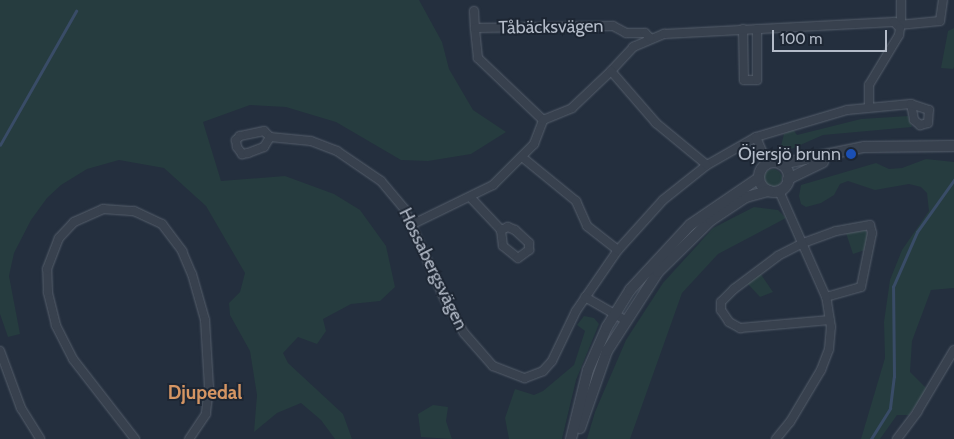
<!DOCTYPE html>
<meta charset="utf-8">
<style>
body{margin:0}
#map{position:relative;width:954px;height:439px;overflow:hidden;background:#242f3e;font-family:Cabin,sans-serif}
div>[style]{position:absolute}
.green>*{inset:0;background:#263c3f}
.round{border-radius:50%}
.stream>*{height:2.5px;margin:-1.25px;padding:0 1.25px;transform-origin:1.25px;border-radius:1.25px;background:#394c67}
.roads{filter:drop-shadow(0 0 1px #565f6c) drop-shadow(0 0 1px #565f6c)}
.minor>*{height:8px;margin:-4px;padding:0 4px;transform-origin:4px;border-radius:4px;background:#38414e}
.tertiary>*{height:10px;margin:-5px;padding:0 5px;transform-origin:5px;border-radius:5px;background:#38414e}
.tertiary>.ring{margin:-5px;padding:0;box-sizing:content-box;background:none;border:10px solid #38414e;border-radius:50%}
.dots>*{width:14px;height:14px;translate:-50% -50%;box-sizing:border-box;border:2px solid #1d2633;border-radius:50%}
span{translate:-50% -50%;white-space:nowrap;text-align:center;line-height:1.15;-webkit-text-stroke:4px #1d2633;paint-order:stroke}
.street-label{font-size:18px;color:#b4bcc9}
.poi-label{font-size:18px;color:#b4bcc9}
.right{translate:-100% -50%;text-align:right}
.neighbourhood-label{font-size:19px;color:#d59563;font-weight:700}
.scale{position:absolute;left:772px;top:30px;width:115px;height:22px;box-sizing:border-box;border:2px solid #b4bcc9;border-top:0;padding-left:6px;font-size:15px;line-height:18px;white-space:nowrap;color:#b4bcc9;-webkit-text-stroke:4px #1d2633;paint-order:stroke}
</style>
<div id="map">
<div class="green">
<i style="clip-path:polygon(0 0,419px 0,442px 42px,449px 69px,473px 110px,506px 132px,471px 154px,428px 161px,401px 160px,336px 122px,286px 107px,250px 105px,203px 122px,221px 181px,285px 176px,334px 194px,360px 210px,386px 246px,395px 287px,380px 301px,351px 304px,323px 319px,326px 331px,317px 344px,298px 337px,283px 353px,288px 363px,343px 414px,352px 439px,335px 439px,321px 420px,301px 403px,277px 413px,254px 432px,257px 395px,250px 351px,230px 315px,229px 303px,240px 292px,245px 273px,206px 206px,164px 168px,119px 160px,87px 169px,61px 185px,47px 198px,31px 220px,14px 253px,9px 276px,20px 334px,8px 337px,0 314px)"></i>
<i style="clip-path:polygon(954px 28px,954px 67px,953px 69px,941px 68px,948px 31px)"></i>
<i style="clip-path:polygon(908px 116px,912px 127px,823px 135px,789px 150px,781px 146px,784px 134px,793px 129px,797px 135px,861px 119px)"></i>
<i style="clip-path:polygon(926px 159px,954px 162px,954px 288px,931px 290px,912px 341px,910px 372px,927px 389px,909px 415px,897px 415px,880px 439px,861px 439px,885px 358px,884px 322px,890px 280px,902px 250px,929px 211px,927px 193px,921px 187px,909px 184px,875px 190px,848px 181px,840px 184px,834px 195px,821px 203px,806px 207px,801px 204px,799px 196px,801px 185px,876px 163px,889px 169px,902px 168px)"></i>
<i class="round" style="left:764px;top:169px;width:18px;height:18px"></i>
<i style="clip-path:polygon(754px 207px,778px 210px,786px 218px,718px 254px,682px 293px,630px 439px,587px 439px,595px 412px,626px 340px,663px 283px,713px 228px)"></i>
<i style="clip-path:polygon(865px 229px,868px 236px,865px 250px,853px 254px,846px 233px)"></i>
<i style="clip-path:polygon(760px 273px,773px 292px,760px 297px,747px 283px)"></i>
<i style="clip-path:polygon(584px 316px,594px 318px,599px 324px,576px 380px,562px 439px,509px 439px,505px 418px,515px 389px,534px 395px,543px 391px,574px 365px,585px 331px,577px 325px)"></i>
<i style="clip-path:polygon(433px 405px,448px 407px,446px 421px,452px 439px,421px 437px,418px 414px)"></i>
</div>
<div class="stream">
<i style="left:0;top:145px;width:154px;rotate:-60.4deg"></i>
<i style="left:871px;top:439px;width:36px;rotate:-58deg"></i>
<i style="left:890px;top:408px;width:31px;rotate:-83deg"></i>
<i style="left:894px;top:377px;width:90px;rotate:-90.6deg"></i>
<i style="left:893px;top:287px;width:60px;rotate:-66.4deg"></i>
<i style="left:917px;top:232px;width:64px;rotate:-54.6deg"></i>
</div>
<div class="roads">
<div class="minor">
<i style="left:474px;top:11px;width:17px;rotate:87deg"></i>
<i style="left:897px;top:23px;width:5px;rotate:-37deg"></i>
<i style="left:901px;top:20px;width:20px;rotate:-90deg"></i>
<i style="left:899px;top:25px;width:41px;rotate:-5.6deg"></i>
<i style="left:940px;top:21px;width:21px;rotate:-82deg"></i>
<i style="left:743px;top:29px;width:51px;rotate:88.9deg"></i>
<i style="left:744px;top:80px;width:13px"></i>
<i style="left:757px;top:80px;width:51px;rotate:-90deg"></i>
<i style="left:611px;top:71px;width:33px;rotate:-47deg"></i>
<i style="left:633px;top:47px;width:34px;rotate:-23deg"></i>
<i style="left:664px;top:34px;width:230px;rotate:-3deg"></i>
<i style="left:894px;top:22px;width:8px;rotate:45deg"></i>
<i style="left:900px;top:28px;width:7px;rotate:98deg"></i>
<i style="left:899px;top:35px;width:58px;rotate:121deg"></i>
<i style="left:869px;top:85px;width:21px;rotate:90deg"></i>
<i style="left:543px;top:120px;width:90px;rotate:-136.4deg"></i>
<i style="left:478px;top:58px;width:30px;rotate:-96deg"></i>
<i style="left:475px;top:28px;width:138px;rotate:-0.8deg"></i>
<i style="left:613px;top:26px;width:15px;rotate:28deg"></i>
<i style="left:626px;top:33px;width:19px"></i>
<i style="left:645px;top:33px;width:7px;rotate:45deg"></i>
<i style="left:270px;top:137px;width:8px;rotate:-135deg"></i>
<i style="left:264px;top:131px;width:25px;rotate:168deg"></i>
<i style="left:240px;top:136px;width:6px;rotate:135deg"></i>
<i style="left:236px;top:140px;width:7px;rotate:82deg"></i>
<i style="left:237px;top:147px;width:9px;rotate:54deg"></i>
<i style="left:242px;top:154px;width:6px;rotate:-9deg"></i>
<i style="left:248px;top:153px;width:17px;rotate:-21deg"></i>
<i style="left:264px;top:147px;width:12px;rotate:-59deg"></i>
<i style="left:270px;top:137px;width:41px;rotate:5.6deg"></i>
<i style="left:311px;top:141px;width:28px;rotate:21deg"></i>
<i style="left:337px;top:151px;width:53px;rotate:34.3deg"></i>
<i style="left:381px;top:181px;width:38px;rotate:50deg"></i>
<i style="left:405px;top:210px;width:96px;rotate:66.1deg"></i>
<i style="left:444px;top:298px;width:40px;rotate:60.3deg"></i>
<i style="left:464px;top:333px;width:44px;rotate:48.7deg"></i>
<i style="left:493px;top:366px;width:34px;rotate:21deg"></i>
<i style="left:525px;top:378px;width:19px;rotate:-21deg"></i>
<i style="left:543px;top:371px;width:13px;rotate:-48deg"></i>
<i style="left:552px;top:361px;width:55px;rotate:-64.4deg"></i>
<i style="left:576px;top:311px;width:74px;rotate:-55.5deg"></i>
<i style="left:618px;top:250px;width:67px;rotate:-48deg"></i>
<i style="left:663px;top:200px;width:56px;rotate:-38.5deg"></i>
<i style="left:707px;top:165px;width:56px;rotate:-29.7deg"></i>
<i style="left:756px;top:137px;width:95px;rotate:-16.5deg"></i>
<i style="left:847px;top:110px;width:64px;rotate:-5.4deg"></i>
<i style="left:911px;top:104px;width:16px;rotate:79deg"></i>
<i style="left:914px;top:120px;width:8px;rotate:40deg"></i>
<i style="left:920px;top:125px;width:8px;rotate:-14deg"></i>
<i style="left:928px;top:123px;width:13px;rotate:-86deg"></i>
<i style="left:929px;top:110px;width:19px;rotate:-162deg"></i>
<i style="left:756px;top:137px;width:28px;rotate:67deg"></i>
<i style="left:522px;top:157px;width:70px;rotate:39.2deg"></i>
<i style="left:576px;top:201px;width:27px;rotate:66deg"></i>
<i style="left:587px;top:226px;width:39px;rotate:38deg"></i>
<i style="left:471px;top:198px;width:44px;rotate:46.8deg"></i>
<i style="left:501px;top:230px;width:16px;rotate:83deg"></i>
<i style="left:503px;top:246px;width:19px;rotate:39deg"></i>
<i style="left:518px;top:258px;width:14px;rotate:-36deg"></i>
<i style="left:529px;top:250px;width:7px;rotate:-90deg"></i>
<i style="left:529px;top:243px;width:19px;rotate:-137deg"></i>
<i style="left:515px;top:230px;width:8px;rotate:-157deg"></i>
<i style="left:508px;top:227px;width:8px;rotate:157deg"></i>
<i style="left:413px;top:224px;width:89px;rotate:-26deg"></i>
<i style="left:493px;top:185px;width:58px;rotate:-45deg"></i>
<i style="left:534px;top:144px;width:26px;rotate:-69deg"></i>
<i style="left:543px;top:120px;width:31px;rotate:-22deg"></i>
<i style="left:572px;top:108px;width:54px;rotate:-43.5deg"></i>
<i style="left:611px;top:71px;width:69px;rotate:49.1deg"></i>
<i style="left:656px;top:123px;width:66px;rotate:39.5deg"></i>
<i style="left:585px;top:297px;width:46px;rotate:29.9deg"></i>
<i style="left:826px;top:297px;width:36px;rotate:-16deg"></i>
<i style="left:861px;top:287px;width:55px;rotate:-78.5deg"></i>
<i style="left:872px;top:233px;width:8px;rotate:-104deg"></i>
<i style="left:870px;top:225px;width:35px;rotate:170deg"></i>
<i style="left:836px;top:231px;width:35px;rotate:160deg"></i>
<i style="left:803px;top:243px;width:28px;rotate:153deg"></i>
<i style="left:778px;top:256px;width:55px;rotate:143.1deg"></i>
<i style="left:734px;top:289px;width:18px;rotate:135deg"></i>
<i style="left:721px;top:302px;width:8px;rotate:90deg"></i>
<i style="left:721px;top:310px;width:14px;rotate:56deg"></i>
<i style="left:729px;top:322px;width:13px;rotate:29deg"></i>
<i style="left:740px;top:328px;width:90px;rotate:-5.1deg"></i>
<i style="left:0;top:351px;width:61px;rotate:69.8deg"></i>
<i style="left:21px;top:408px;width:36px;rotate:58deg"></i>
<i style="left:135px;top:439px;width:101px;rotate:-127.8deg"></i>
<i style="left:73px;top:359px;width:38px;rotate:-117deg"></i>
<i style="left:56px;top:325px;width:34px;rotate:-104deg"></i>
<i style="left:48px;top:292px;width:23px;rotate:-92deg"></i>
<i style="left:47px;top:269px;width:33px;rotate:-69deg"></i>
<i style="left:59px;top:238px;width:22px;rotate:-47deg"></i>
<i style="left:74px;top:222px;width:32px;rotate:-24deg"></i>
<i style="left:103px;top:209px;width:31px;rotate:4deg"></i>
<i style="left:134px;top:211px;width:31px;rotate:25deg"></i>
<i style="left:162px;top:224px;width:34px;rotate:53deg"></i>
<i style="left:182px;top:251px;width:25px;rotate:67deg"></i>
<i style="left:192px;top:274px;width:48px;rotate:74.2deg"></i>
<i style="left:205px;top:320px;width:68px;rotate:86.6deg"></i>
<i style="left:209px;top:388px;width:26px;rotate:97deg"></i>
<i style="left:206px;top:414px;width:30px;rotate:124deg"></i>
<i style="left:776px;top:439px;width:22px;rotate:-51deg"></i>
<i style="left:790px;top:422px;width:61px;rotate:-59.2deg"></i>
<i style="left:821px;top:370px;width:22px;rotate:-69deg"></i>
<i style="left:829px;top:349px;width:22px;rotate:-85deg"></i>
<i style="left:831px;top:327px;width:30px;rotate:-99deg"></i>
<i style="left:826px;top:297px;width:116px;rotate:-113.9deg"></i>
<i style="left:897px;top:439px;width:34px;rotate:-53deg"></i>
<i style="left:917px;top:412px;width:72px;rotate:-59.2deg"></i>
</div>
<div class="tertiary">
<i class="ring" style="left:759px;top:162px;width:20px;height:20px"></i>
<i style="left:781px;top:164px;width:85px;rotate:-11.6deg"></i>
<i style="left:864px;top:147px;width:90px;rotate:-0.6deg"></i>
<i style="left:788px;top:179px;width:39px;rotate:-26deg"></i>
<i style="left:580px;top:428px;width:82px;rotate:-70.7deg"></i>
<i style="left:607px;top:351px;width:94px;rotate:-57.2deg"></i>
<i style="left:658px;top:272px;width:74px;rotate:-44.5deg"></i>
<i style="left:711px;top:220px;width:42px;rotate:-33.3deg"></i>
<i style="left:746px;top:197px;width:24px;rotate:-15deg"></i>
<i style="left:571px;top:439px;width:71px;rotate:-76.2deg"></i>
<i style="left:588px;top:370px;width:47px;rotate:-66.2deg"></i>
<i style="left:607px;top:327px;width:44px;rotate:-58.1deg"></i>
<i style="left:630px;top:290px;width:88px;rotate:-47.3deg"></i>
<i style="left:690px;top:225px;width:83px;rotate:-34.3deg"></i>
</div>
</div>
<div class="dots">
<i style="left:851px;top:154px;background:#1a4fb4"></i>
</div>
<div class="street-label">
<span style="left:551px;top:27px;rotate:-1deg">Tåbäcksvägen</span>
<span style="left:433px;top:269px;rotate:64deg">Hossabergsvägen</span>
</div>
<div class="poi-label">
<span class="right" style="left:841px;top:154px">Öjersjö brunn</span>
</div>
<div class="neighbourhood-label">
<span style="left:205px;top:393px">Djupedal</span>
</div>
<div class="scale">100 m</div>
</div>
